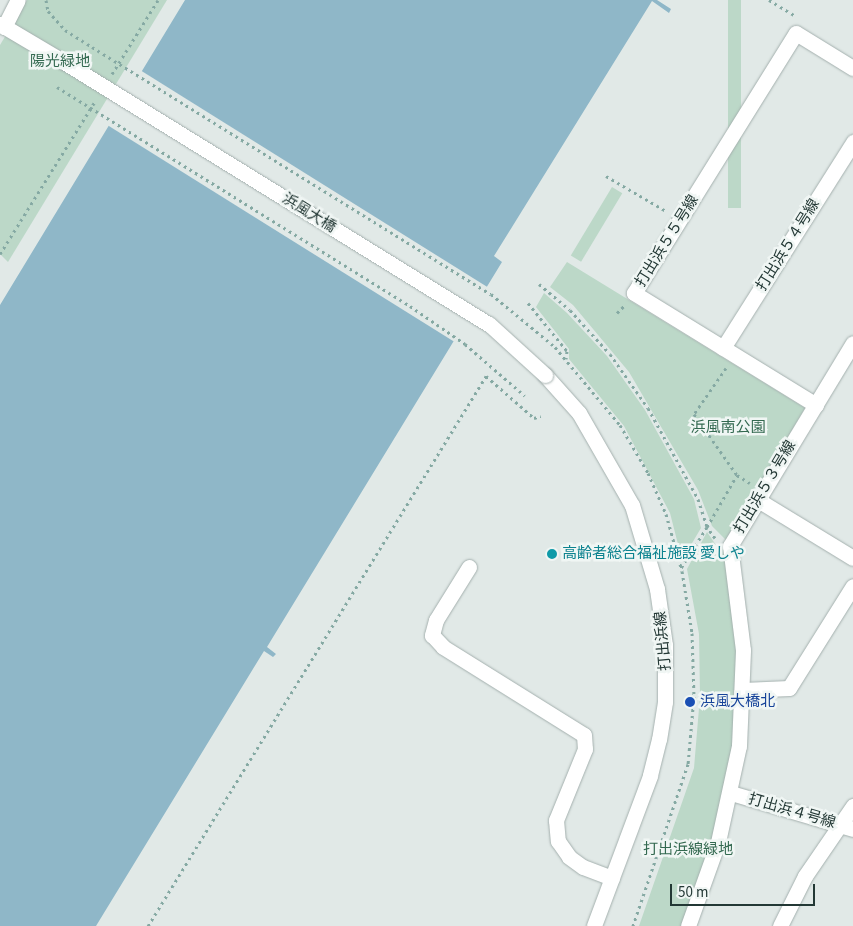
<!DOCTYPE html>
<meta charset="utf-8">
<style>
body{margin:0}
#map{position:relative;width:853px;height:926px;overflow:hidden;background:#e1e9e7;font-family:"Source Sans 3","Noto Sans JP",sans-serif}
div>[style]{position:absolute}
.green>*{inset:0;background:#bcd8c8;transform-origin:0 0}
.water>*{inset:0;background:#8fb7c8}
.pier>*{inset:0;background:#e1e9e7;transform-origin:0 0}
.path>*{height:3px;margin-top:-1.5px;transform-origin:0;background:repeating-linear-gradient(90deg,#85a9a3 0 2.5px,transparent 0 6.5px)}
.roads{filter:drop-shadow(0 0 1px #a4b0ae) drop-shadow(0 0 1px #a4b0ae)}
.minor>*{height:15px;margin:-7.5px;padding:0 7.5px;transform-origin:7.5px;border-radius:7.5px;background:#fff}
.path-bridge>*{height:3px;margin-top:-1.5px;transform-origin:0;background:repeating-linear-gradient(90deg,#85a9a3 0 2.5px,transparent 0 6.5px)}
.bridges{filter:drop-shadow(0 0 1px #a4b0ae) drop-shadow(0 0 1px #a4b0ae)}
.minor-bridge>*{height:15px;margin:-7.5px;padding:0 7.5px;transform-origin:7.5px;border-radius:7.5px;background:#fff}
.dots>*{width:14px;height:14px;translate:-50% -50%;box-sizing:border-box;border:2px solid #f0f6f4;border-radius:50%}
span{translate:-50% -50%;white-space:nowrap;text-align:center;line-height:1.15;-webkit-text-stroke:5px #f0f6f4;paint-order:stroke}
.park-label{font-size:15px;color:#336950}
.street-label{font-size:15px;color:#233835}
.culture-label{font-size:15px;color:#0d838f}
.left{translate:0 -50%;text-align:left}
.transit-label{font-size:15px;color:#164399}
.scale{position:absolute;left:670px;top:884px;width:145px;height:22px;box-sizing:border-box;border:2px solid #233835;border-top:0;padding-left:6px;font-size:15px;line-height:18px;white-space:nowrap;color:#233835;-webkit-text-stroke:4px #f0f6f4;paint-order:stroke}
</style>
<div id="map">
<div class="green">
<i style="clip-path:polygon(27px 0,167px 0,8px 262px,0 254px,0 45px)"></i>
<i style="left:728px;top:0;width:13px;height:208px"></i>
<i style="left:612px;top:187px;width:12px;height:80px;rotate:31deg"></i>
<i style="clip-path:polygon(567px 262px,805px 408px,727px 541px,712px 526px,698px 490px,629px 372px,573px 305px,550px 287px)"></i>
<i style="clip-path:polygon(544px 293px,567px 313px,607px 356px,645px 410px,694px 499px,701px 528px,682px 560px,670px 513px,624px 426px,569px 359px,569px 349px,536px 307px)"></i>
<i style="clip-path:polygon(707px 532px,718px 548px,724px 549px,736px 630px,738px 679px,733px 746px,713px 842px,682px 926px,639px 926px,694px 768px,700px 696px,699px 634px,687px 569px)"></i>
</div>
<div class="water">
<i style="clip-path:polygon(185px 0,657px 0,671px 9px,669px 13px,652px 1px,494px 256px,502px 262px,267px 647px,276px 654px,273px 657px,264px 651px,96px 926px,0 926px,0 305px)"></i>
</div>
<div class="pier">
<i style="left:140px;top:70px;width:412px;height:64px;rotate:32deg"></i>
</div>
<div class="path">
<i style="left:46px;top:0;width:11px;rotate:80deg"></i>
<i style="left:48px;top:11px;width:25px;rotate:48deg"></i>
<i style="left:65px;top:30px;width:32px;rotate:32deg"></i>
<i style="left:769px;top:0;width:31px;rotate:31deg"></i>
<i style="left:112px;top:74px;width:87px;rotate:-58.1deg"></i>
<i style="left:606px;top:176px;width:69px;rotate:30.3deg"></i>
<i style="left:0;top:254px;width:181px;rotate:-58.1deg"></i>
<i style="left:539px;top:284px;width:40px;rotate:40deg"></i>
<i style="left:570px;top:310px;width:59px;rotate:47.7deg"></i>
<i style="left:610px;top:354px;width:66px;rotate:54.9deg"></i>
<i style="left:648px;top:408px;width:104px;rotate:61.2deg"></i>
<i style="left:698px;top:499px;width:29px;rotate:72deg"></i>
<i style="left:707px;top:527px;width:49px;rotate:122.4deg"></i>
<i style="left:528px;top:303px;width:62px;rotate:50.9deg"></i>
<i style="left:567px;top:351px;width:8px;rotate:97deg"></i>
<i style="left:617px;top:313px;width:10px;rotate:-45deg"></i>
<i style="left:555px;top:347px;width:102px;rotate:50.2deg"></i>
<i style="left:620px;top:425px;width:56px;rotate:59.7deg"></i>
<i style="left:648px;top:473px;width:45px;rotate:66.3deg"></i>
<i style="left:666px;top:514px;width:59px;rotate:74.3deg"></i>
<i style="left:682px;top:571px;width:63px;rotate:80.8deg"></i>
<i style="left:692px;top:633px;width:63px;rotate:88.2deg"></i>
<i style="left:694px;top:696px;width:68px;rotate:95deg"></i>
<i style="left:688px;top:764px;width:171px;rotate:108.8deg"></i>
<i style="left:726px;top:368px;width:56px;rotate:124.8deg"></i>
<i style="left:694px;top:414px;width:75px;rotate:54.8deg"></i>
<i style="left:737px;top:475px;width:15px;rotate:32deg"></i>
<i style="left:486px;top:376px;width:64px;rotate:41.2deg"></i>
<i style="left:534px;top:418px;width:7px;rotate:-16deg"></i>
<i style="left:715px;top:538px;width:14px;rotate:-126deg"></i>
<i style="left:707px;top:527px;width:60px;rotate:-60deg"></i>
<i style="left:148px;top:926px;width:649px;rotate:-58.42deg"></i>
</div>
<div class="roads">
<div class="minor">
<i style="left:0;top:24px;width:74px;rotate:30.7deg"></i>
<i style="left:4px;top:27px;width:30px;rotate:-63deg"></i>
<i style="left:723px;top:348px;width:244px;rotate:-57.7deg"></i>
<i style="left:545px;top:375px;width:51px;rotate:48.2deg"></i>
<i style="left:579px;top:413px;width:106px;rotate:60.1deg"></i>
<i style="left:632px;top:505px;width:88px;rotate:73.4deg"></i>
<i style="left:657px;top:589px;width:57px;rotate:81.9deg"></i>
<i style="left:665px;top:645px;width:57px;rotate:90deg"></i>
<i style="left:665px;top:702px;width:37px;rotate:99deg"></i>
<i style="left:659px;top:739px;width:38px;rotate:104deg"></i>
<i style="left:650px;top:776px;width:160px;rotate:110.5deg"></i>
<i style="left:816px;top:405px;width:214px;rotate:-148.4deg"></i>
<i style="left:634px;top:293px;width:306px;rotate:-58.1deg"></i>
<i style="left:796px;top:33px;width:67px;rotate:31.6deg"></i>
<i style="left:758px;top:500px;width:111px;rotate:31.4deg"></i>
<i style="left:469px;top:567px;width:62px;rotate:121.9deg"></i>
<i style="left:436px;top:620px;width:16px;rotate:105deg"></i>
<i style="left:432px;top:635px;width:16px;rotate:47deg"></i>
<i style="left:443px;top:647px;width:166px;rotate:32deg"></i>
<i style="left:584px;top:735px;width:14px;rotate:86deg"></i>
<i style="left:585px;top:749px;width:77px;rotate:112.2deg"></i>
<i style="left:556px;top:820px;width:21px;rotate:85deg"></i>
<i style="left:558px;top:841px;width:19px;rotate:55deg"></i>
<i style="left:569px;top:857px;width:17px;rotate:36deg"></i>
<i style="left:583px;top:867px;width:31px;rotate:21deg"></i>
<i style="left:743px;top:690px;width:46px;rotate:-2.5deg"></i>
<i style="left:789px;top:688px;width:120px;rotate:-57.9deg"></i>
<i style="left:731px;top:793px;width:127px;rotate:16.4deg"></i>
<i style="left:688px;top:926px;width:89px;rotate:-70.3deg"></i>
<i style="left:718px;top:842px;width:98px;rotate:-77.7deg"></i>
<i style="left:739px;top:746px;width:96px;rotate:-87.6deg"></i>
<i style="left:743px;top:650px;width:105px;rotate:-97.1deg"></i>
<i style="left:730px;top:546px;width:237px;rotate:-58.8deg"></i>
<i style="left:780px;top:926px;width:56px;rotate:-63.4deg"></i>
<i style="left:805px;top:876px;width:85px;rotate:-55.6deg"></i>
</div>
</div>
<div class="path-bridge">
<i style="left:92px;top:47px;width:469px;rotate:31.8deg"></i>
<i style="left:491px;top:294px;width:83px;rotate:39.6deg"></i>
<i style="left:57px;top:87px;width:415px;rotate:31.8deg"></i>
<i style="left:410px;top:306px;width:67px;rotate:34.6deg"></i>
<i style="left:465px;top:344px;width:79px;rotate:40.9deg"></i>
</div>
<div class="bridges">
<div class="minor-bridge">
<i style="left:64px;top:62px;width:499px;rotate:31.7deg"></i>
<i style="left:489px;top:324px;width:76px;rotate:42.3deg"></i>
</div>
</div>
<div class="dots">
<i style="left:552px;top:554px;background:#0f9aa8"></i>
<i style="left:690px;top:702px;background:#1a4fb4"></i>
</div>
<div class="park-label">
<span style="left:60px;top:62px">陽光緑地</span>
<span style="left:728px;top:428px">浜風南公園</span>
<span style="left:688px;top:850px">打出浜線緑地</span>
</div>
<div class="street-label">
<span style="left:309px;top:213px;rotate:32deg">浜風大橋</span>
<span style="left:667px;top:241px;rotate:-58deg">打出浜５５号線</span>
<span style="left:788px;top:245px;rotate:-58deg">打出浜５４号線</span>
<span style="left:765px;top:487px;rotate:-59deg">打出浜５３号線</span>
<span style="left:663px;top:641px;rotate:-95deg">打出浜線</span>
<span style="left:792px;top:811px;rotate:16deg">打出浜４号線</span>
</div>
<div class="culture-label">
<span class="left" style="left:562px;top:554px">高齢者総合福祉施設 愛しや</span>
</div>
<div class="transit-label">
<span class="left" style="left:700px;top:702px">浜風大橋北</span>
</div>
<div class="scale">50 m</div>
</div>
